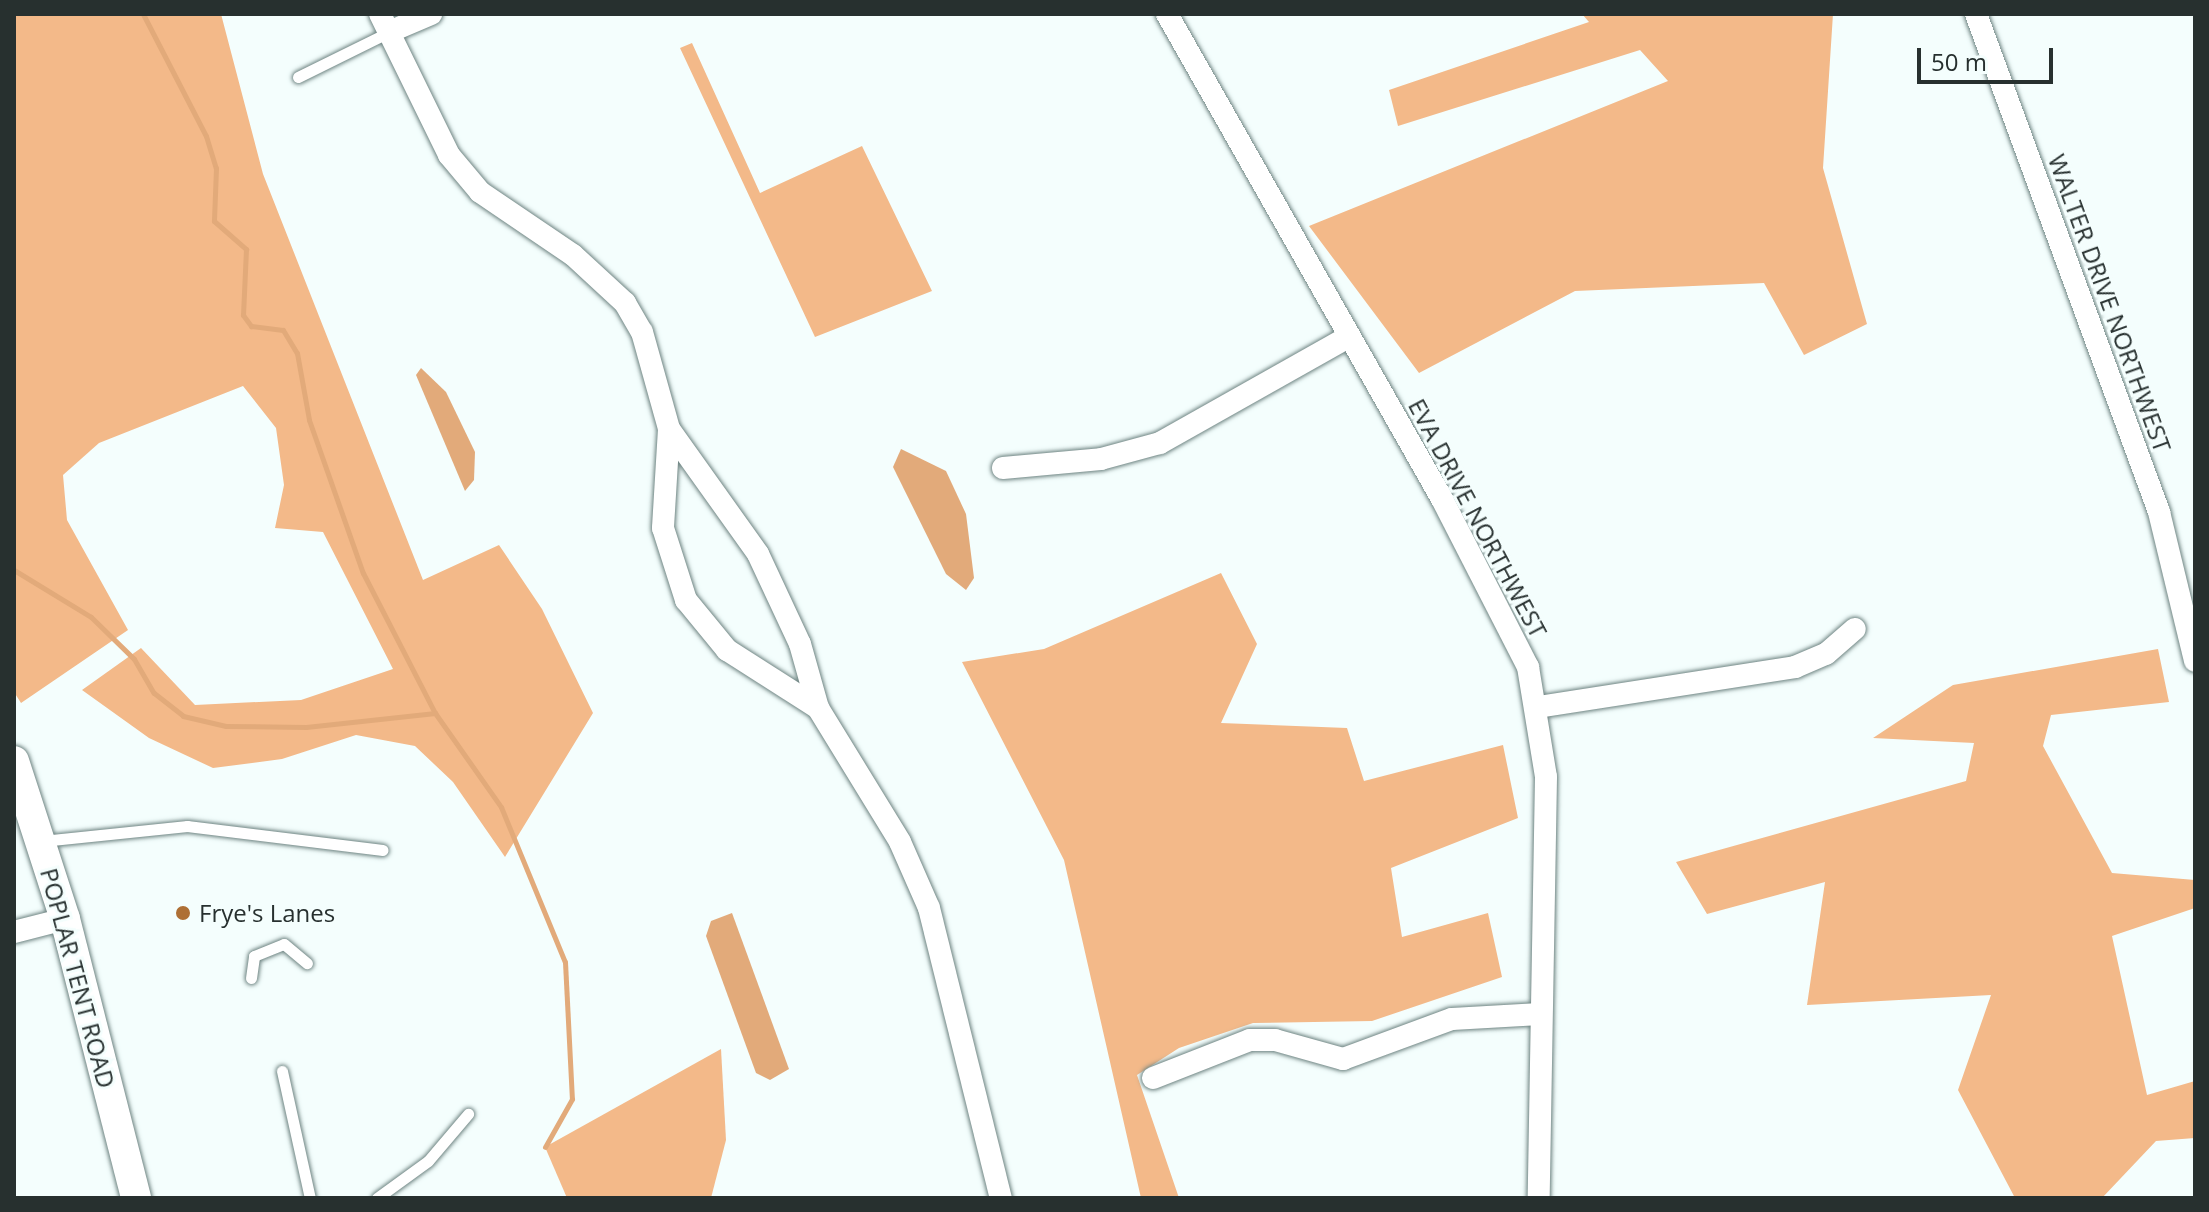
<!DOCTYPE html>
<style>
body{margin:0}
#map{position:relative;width:2209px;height:1212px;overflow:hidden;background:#f4fefd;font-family:"Open Sans",sans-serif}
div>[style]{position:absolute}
.forest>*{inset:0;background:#f3b989}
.water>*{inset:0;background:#e2aa7a}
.stream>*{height:5px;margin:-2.5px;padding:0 2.5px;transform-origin:2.5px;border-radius:2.5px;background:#e2aa7a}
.roads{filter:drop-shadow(0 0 2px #6e8482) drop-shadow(0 0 2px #6e8482)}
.lane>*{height:11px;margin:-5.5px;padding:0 5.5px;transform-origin:5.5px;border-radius:5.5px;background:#fff}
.street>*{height:22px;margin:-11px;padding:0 11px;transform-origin:11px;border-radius:11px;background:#fff}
.secondary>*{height:30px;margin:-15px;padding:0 15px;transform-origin:15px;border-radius:15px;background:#fff}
.dots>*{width:22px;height:22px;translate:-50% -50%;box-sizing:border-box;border:4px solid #f4fefd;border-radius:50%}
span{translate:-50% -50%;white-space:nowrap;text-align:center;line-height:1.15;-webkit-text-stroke:6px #f4fefd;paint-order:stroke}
.street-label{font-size:24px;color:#27302f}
.poi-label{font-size:24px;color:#27302f}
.left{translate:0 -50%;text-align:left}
.frame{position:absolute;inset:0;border:16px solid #27302f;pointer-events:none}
.scale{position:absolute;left:1917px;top:48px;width:136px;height:36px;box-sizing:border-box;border:4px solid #27302f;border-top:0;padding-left:10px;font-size:24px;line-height:28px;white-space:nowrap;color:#27302f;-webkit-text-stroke:6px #f4fefd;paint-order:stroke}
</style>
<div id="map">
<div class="forest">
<i style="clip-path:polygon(14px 14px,221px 14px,263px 174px,423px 580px,499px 545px,542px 609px,593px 713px,505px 857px,453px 782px,415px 746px,356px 735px,282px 759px,213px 768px,149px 738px,82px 690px,141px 648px,195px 705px,301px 700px,393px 669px,323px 532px,275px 528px,284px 485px,276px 428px,243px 386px,99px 443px,63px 475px,67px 520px,128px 630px,21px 703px,14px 692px)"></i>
<i style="clip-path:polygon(1582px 14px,1833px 14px,1823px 168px,1867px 324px,1804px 355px,1764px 283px,1575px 291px,1419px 373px,1309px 226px,1668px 81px,1640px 50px,1398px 126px,1389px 90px,1589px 22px)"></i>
<i style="clip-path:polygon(692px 43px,760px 193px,862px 146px,932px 291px,815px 337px,680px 48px)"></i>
<i style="clip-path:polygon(1221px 573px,1257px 644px,1221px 723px,1347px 728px,1364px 781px,1503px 745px,1518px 818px,1391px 868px,1402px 937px,1488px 913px,1502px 977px,1372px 1021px,1253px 1023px,1179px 1048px,1137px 1075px,1179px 1198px,1141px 1198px,1064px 860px,962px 662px,1044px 649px)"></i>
<i style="clip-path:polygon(2158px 649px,2169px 702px,2051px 715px,2043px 746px,2112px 873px,2195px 880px,2195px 908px,2112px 936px,2147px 1095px,2195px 1081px,2195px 1138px,2156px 1141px,2102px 1198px,2015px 1198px,1958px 1090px,1991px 995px,1807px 1005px,1825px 882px,1707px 914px,1676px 862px,1966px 781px,1974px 743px,1873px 738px,1953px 685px)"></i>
<i style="clip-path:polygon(721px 1049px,726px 1140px,711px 1198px,567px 1198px,545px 1147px)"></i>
</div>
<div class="water">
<i style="clip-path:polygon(421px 368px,446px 392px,475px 452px,474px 480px,465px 491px,416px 375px)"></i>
<i style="clip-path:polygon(901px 449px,946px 471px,966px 514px,974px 578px,966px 590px,946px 574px,893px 467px)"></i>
<i style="clip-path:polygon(732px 913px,789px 1069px,770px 1080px,756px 1073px,706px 936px,711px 921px)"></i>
</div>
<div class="stream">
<i style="left:143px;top:14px;width:137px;rotate:62.7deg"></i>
<i style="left:206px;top:136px;width:34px;rotate:73deg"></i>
<i style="left:216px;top:168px;width:53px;rotate:92.2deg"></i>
<i style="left:214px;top:221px;width:43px;rotate:41.2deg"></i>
<i style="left:246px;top:249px;width:66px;rotate:92.6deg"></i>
<i style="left:243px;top:315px;width:14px;rotate:54deg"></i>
<i style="left:251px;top:326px;width:32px;rotate:7deg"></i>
<i style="left:283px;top:330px;width:27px;rotate:59deg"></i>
<i style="left:297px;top:353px;width:68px;rotate:79.8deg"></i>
<i style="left:309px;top:420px;width:162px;rotate:70.6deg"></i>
<i style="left:363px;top:573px;width:157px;rotate:62.8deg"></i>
<i style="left:435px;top:713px;width:115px;rotate:54.9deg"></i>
<i style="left:501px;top:807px;width:168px;rotate:67.6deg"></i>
<i style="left:565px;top:962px;width:137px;rotate:87.1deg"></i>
<i style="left:572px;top:1099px;width:55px;rotate:119.4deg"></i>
<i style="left:14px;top:570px;width:90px;rotate:31.4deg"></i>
<i style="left:91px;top:617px;width:60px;rotate:44.3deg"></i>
<i style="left:134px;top:659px;width:39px;rotate:60deg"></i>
<i style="left:154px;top:693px;width:37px;rotate:38deg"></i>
<i style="left:183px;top:716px;width:44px;rotate:13.1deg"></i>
<i style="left:226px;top:726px;width:80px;rotate:0.7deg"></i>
<i style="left:306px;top:727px;width:130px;rotate:-6.2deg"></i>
</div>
<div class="roads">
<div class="lane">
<i style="left:298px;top:77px;width:102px;rotate:-26.3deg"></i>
<i style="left:42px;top:841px;width:146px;rotate:-5.9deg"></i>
<i style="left:187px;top:826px;width:197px;rotate:7deg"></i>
<i style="left:251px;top:978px;width:22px;rotate:-82deg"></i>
<i style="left:254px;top:956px;width:32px;rotate:-22deg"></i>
<i style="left:284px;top:944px;width:30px;rotate:40deg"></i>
<i style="left:282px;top:1071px;width:130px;rotate:77.6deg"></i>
<i style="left:377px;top:1198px;width:63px;rotate:-36deg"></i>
<i style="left:428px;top:1161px;width:62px;rotate:-49.6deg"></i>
</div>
<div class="street">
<i style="left:380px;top:14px;width:157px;rotate:63.9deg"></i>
<i style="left:449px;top:155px;width:48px;rotate:50deg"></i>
<i style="left:480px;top:192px;width:112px;rotate:34.1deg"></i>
<i style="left:573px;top:255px;width:71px;rotate:42.7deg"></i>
<i style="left:625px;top:303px;width:34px;rotate:60deg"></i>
<i style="left:642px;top:332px;width:101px;rotate:74.4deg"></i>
<i style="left:669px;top:429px;width:153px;rotate:54.5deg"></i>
<i style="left:758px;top:554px;width:99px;rotate:65deg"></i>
<i style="left:800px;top:644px;width:66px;rotate:74.3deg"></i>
<i style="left:818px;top:708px;width:157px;rotate:58.5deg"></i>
<i style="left:900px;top:842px;width:72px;rotate:66.3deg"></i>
<i style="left:929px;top:908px;width:299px;rotate:76.1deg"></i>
<i style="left:1167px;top:14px;width:558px;rotate:60.45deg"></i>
<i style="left:1442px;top:499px;width:189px;rotate:62.9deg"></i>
<i style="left:1528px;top:667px;width:111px;rotate:80.7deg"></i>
<i style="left:1546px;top:777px;width:421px;rotate:91deg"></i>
<i style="left:1976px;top:14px;width:531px;rotate:69.82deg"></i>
<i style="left:2159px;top:512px;width:153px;rotate:76.4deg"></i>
<i style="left:389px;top:32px;width:46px;rotate:-23.2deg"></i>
<i style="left:669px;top:429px;width:99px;rotate:93.5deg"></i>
<i style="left:663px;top:528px;width:76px;rotate:72.3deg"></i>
<i style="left:686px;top:600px;width:65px;rotate:50.6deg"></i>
<i style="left:727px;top:650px;width:108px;rotate:32.5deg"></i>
<i style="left:1003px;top:468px;width:98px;rotate:-5.2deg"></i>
<i style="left:1101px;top:459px;width:61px;rotate:-15.2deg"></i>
<i style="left:1160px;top:443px;width:216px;rotate:-29.4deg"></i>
<i style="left:1538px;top:707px;width:260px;rotate:-8.8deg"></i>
<i style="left:1795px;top:667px;width:34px;rotate:-23deg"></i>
<i style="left:1826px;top:654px;width:38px;rotate:-41deg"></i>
<i style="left:14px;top:932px;width:53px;rotate:-14.3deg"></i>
<i style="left:1153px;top:1078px;width:104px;rotate:-21.4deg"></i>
<i style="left:1250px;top:1040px;width:25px"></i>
<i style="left:1275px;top:1040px;width:71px;rotate:15.6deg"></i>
<i style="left:1343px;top:1059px;width:116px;rotate:-20.2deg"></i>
<i style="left:1452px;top:1019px;width:88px;rotate:-3.3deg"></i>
</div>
<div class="secondary">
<i style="left:14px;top:761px;width:166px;rotate:72.1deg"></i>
<i style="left:65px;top:919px;width:288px;rotate:75.7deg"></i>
</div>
</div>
<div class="dots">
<i style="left:183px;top:913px;background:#ae7035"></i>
</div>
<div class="street-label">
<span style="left:2110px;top:303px;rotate:70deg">WALTER DRIVE NORTHWEST</span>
<span style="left:1478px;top:518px;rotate:62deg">EVA DRIVE NORTHWEST</span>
<span style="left:78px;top:978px;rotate:75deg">POPLAR TENT ROAD</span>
</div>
<div class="poi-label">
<span class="left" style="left:199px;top:913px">Frye's Lanes</span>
</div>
<div class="frame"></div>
<div class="scale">50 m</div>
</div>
